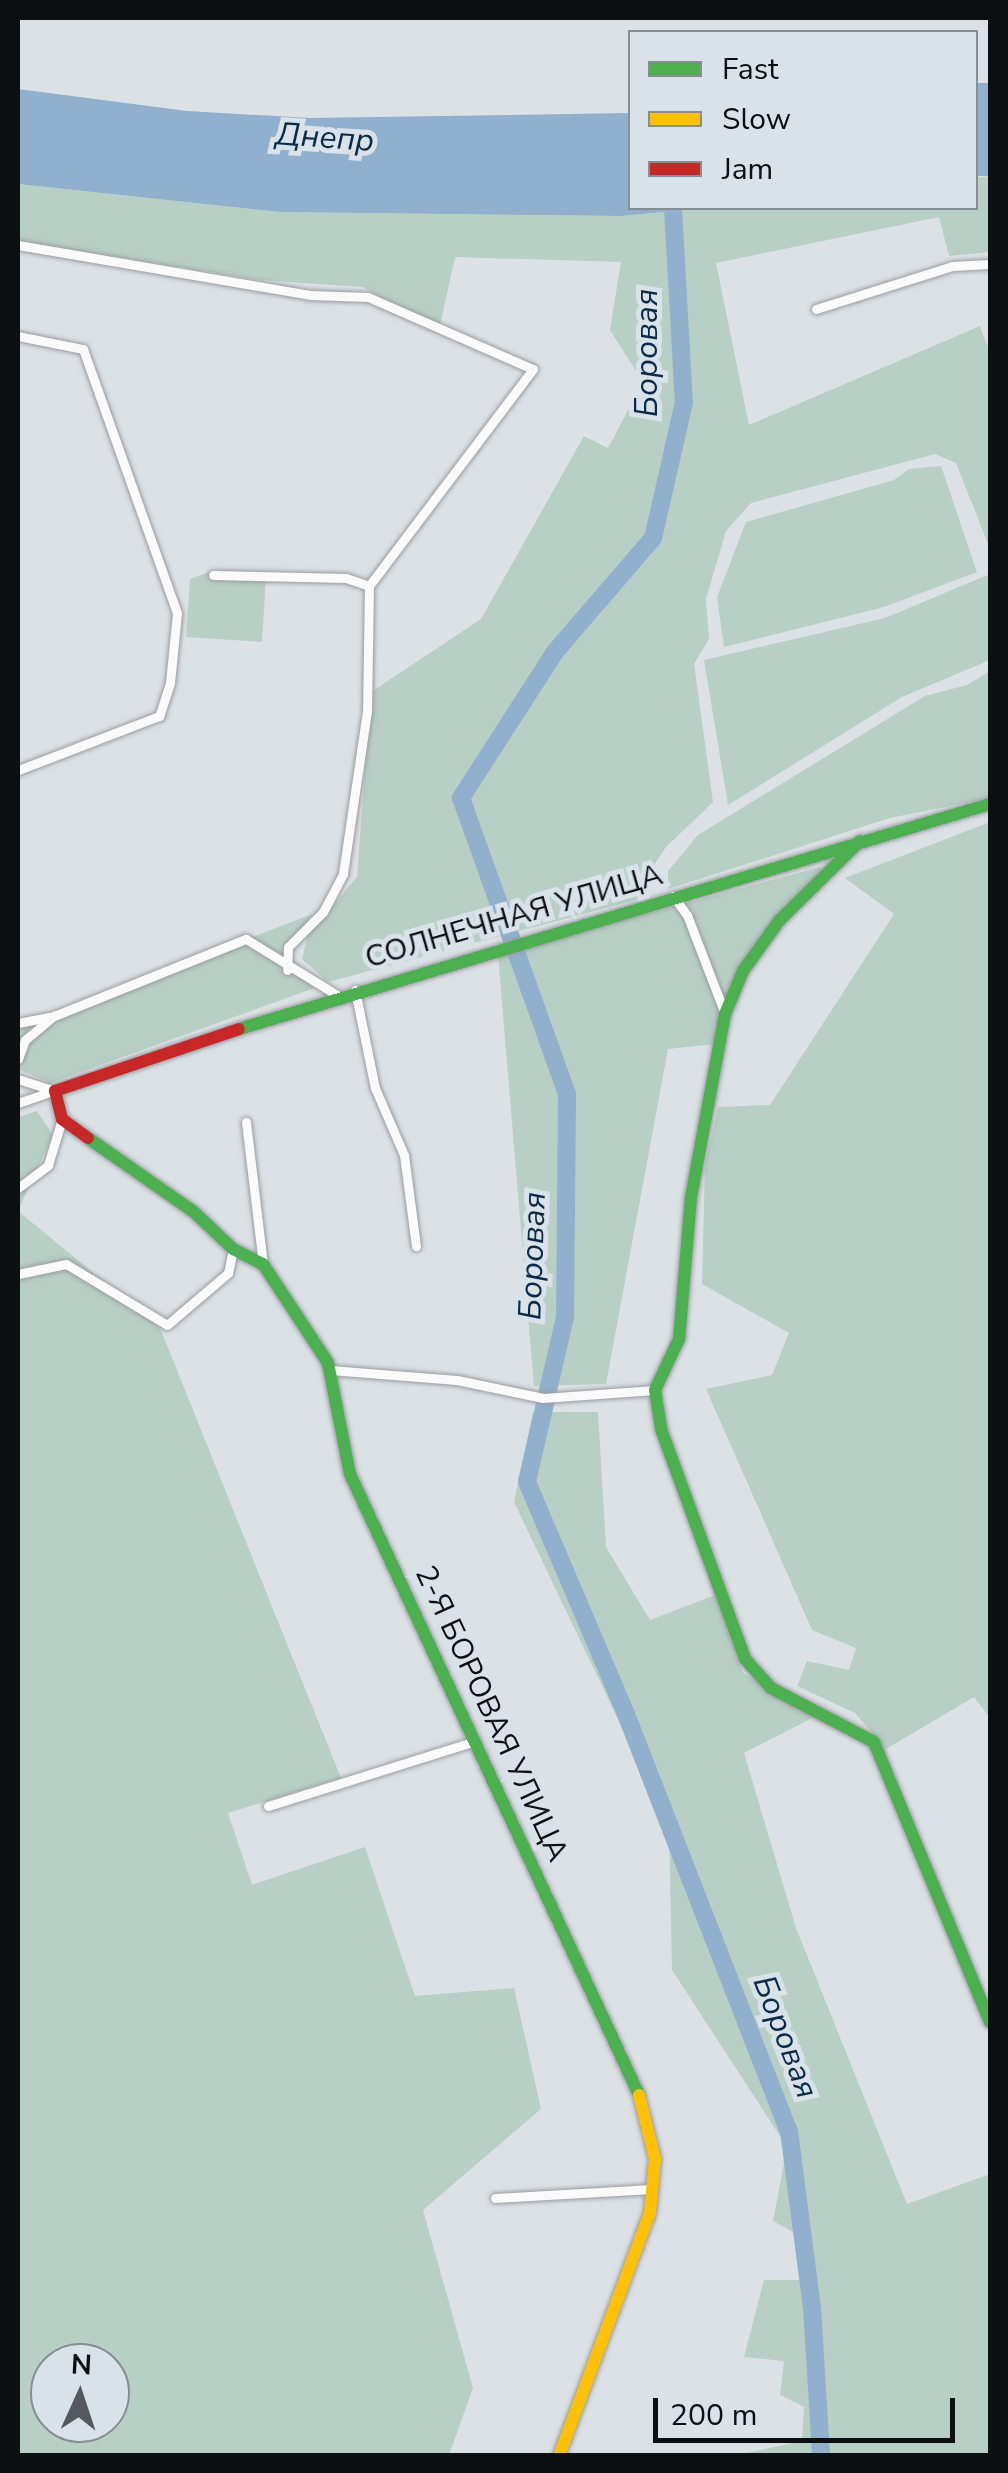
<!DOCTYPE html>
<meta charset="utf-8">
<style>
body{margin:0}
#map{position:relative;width:1008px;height:2473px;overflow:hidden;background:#dce1e6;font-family:"Nunito Sans",sans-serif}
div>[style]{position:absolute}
.green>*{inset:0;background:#b8cfc5}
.water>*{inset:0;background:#90b0ce;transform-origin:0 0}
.river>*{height:18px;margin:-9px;padding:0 9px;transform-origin:9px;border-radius:9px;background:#90b0ce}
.roads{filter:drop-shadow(0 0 2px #989c9f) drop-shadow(0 0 2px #989c9f)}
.street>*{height:9px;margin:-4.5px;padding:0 4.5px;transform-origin:4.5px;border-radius:4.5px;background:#fafafb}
.fast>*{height:12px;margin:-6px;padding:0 6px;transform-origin:6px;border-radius:6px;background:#4caf50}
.slow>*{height:12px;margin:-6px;padding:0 6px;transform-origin:6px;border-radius:6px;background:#ffc107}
.jam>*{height:12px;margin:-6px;padding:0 6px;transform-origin:6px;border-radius:6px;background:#c62828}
span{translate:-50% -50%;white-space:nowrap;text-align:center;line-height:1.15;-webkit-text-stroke:10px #d9e2e9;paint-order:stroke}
.street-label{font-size:30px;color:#0d1013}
.water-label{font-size:32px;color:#092b47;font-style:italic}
.frame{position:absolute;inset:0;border:20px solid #0d1013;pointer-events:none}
.legend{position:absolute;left:628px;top:30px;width:350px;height:180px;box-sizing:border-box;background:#d9e2e9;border:2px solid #878e93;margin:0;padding:12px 18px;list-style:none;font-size:30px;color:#0d1013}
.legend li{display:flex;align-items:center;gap:20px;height:50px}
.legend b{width:50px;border:2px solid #878e93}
.north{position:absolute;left:30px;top:2343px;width:100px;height:100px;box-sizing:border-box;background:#d9e2e9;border:2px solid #878e93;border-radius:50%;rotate:3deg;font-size:28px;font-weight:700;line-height:40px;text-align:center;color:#0d1013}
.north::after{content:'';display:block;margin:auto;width:35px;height:45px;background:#55595d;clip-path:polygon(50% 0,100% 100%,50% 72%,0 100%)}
.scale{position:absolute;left:653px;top:2398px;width:302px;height:45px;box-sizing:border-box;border:5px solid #0d1013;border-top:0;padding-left:12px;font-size:30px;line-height:35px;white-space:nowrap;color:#0d1013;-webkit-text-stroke:8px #d9e2e9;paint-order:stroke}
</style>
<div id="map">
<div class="green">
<i style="clip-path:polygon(990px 176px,990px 252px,949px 256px,939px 217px,716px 263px,749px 425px,980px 326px,990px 352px,990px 549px,956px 463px,935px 454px,751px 503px,726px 531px,706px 599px,709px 639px,694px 664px,713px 802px,666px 847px,648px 874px,647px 897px,328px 982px,302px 959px,308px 935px,357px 877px,371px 692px,481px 619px,584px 436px,608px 448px,643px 382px,610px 330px,621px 262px,455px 257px,439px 330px,363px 287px,260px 280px,18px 241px,18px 184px,279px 212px,621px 216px,706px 208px,976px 208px,976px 178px)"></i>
<i style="clip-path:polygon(941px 466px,977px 572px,884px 607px,724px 647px,717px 597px,746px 522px,894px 480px,909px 469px)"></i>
<i style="clip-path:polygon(209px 572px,266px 576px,262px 642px,186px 637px,190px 579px)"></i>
<i style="clip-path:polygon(990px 574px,990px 660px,902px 697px,728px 805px,704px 660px,885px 618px)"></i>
<i style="clip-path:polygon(990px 671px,990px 798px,890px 818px,668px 889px,668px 871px,698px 835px,925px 696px,967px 685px)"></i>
<i style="clip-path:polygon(990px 822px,990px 1718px,974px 1697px,886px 1749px,855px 1713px,797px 1686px,807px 1661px,849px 1670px,856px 1648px,812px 1630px,706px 1389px,772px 1375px,789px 1333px,702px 1284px,705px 1165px,718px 1107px,770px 1105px,894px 914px,845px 878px)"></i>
<i style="clip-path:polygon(820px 867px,825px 875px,762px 934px,727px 997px,715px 1044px,668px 1049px,606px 1384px,534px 1386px,498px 954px)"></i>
<i style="clip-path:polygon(312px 914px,288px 952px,315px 988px,50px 1083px,20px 1070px,18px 1028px)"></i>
<i style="clip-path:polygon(evenodd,37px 1111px,53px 1135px,18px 1211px,160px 1328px,341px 1778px,228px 1813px,252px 1885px,365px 1847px,415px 1996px,514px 1988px,541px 2109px,423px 2210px,473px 2388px,449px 2455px,18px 2455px,18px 1117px,37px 1111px,50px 2363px,110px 2363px,110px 2423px,50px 2423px,50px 2363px)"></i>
<i style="clip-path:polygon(533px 1412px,598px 1412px,606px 1547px,650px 1620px,715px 1595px,743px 1673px,822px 1713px,744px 1753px,796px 1928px,907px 2204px,990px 2174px,990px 2455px,738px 2455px,802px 2441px,804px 2407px,780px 2395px,784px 2361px,744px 2357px,764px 2280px,806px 2280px,803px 2237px,773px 2221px,787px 2147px,672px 1970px,669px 1826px,514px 1502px)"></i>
</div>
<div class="water">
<i style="left:990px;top:83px;width:93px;height:14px;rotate:90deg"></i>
<i style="clip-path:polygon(18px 89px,187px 111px,310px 118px,630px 113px,630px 208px,706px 208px,621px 216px,279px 212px,18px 184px)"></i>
</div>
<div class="river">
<i style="left:673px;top:208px;width:194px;rotate:86.8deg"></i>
<i style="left:684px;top:402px;width:139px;rotate:102.8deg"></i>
<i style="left:653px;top:538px;width:150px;rotate:130.7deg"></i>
<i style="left:555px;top:652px;width:174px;rotate:122.8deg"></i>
<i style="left:461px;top:798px;width:314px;rotate:70.3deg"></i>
<i style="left:567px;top:1094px;width:223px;rotate:90.5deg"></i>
<i style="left:565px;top:1317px;width:169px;rotate:103deg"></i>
<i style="left:527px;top:1482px;width:252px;rotate:66.9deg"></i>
<i style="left:626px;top:1714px;width:448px;rotate:68.7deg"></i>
<i style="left:789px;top:2131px;width:177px;rotate:82.6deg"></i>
<i style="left:812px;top:2307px;width:149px;rotate:86.5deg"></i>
</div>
<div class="roads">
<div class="street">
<i style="left:18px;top:245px;width:296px;rotate:9.7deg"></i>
<i style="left:310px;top:295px;width:58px;rotate:2deg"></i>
<i style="left:368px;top:297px;width:180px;rotate:23.6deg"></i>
<i style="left:533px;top:369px;width:272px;rotate:127.1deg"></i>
<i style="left:369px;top:586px;width:125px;rotate:90.9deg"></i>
<i style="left:367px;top:711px;width:165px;rotate:98.4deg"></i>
<i style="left:343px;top:874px;width:43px;rotate:117.8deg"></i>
<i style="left:323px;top:912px;width:49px;rotate:135deg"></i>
<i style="left:288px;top:947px;width:23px;rotate:92deg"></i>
<i style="left:816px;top:309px;width:143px;rotate:-17.5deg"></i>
<i style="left:952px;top:266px;width:38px;rotate:-3deg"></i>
<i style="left:18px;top:336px;width:66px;rotate:11.3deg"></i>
<i style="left:83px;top:349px;width:280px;rotate:70.4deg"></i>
<i style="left:177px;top:613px;width:70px;rotate:95.7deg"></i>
<i style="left:170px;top:683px;width:35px;rotate:108deg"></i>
<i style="left:159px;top:716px;width:151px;rotate:159deg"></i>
<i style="left:213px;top:575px;width:133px;rotate:1.3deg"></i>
<i style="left:346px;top:578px;width:24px;rotate:19deg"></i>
<i style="left:673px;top:896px;width:24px;rotate:54deg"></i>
<i style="left:687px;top:915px;width:106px;rotate:69deg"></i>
<i style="left:355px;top:990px;width:100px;rotate:78.5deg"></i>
<i style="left:375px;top:1088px;width:73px;rotate:66.6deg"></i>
<i style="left:404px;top:1155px;width:92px;rotate:82.5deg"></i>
<i style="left:18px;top:1023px;width:32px;rotate:-11deg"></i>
<i style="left:18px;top:1059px;width:20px;rotate:-70deg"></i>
<i style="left:25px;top:1040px;width:38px;rotate:-40deg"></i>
<i style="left:54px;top:1016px;width:207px;rotate:-21.9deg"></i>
<i style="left:246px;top:939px;width:107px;rotate:31.6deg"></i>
<i style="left:18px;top:1079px;width:39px;rotate:18deg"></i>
<i style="left:18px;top:1103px;width:36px;rotate:-19deg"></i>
<i style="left:246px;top:1122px;width:143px;rotate:83.2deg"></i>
<i style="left:18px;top:1188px;width:38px;rotate:-37deg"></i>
<i style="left:48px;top:1165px;width:48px;rotate:-73.1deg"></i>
<i style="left:18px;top:1274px;width:49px;rotate:-11.8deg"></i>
<i style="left:66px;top:1264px;width:118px;rotate:31.1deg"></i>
<i style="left:167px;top:1325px;width:80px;rotate:-40.4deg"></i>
<i style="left:228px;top:1273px;width:25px;rotate:-78deg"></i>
<i style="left:330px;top:1370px;width:127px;rotate:4.5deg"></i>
<i style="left:457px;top:1380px;width:88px;rotate:11.8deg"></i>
<i style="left:543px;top:1398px;width:112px;rotate:-4.1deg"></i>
<i style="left:268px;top:1806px;width:217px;rotate:-17.4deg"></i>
<i style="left:495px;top:2198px;width:157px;rotate:-3.3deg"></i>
</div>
<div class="fast">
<i style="left:860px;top:841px;width:114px;rotate:135.4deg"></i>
<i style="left:779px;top:921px;width:62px;rotate:125.8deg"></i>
<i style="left:743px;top:971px;width:47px;rotate:112.7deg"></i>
<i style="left:725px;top:1014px;width:186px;rotate:100.5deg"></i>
<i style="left:691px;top:1197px;width:143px;rotate:94.8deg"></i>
<i style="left:679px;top:1339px;width:56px;rotate:115.2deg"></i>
<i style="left:655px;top:1390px;width:39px;rotate:81deg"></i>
<i style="left:661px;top:1429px;width:245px;rotate:69.9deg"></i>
<i style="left:745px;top:1659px;width:39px;rotate:48deg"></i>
<i style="left:771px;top:1688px;width:116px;rotate:27.7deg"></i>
<i style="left:874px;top:1742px;width:303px;rotate:67.5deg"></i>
<i style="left:239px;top:1029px;width:784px;rotate:-16.68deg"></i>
<i style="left:88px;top:1138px;width:129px;rotate:34.9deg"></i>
<i style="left:194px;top:1212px;width:54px;rotate:43.5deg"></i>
<i style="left:233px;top:1249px;width:34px;rotate:27deg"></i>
<i style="left:263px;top:1264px;width:118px;rotate:56.7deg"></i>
<i style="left:328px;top:1363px;width:113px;rotate:78.8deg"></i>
<i style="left:350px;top:1474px;width:685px;rotate:65.04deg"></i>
</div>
<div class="slow">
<i style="left:559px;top:2456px;width:259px;rotate:-69.5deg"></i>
<i style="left:650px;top:2213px;width:54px;rotate:-84.7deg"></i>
<i style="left:655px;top:2159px;width:66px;rotate:-104deg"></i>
</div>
<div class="jam">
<i style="left:88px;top:1138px;width:32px;rotate:-144deg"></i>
<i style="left:62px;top:1119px;width:29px;rotate:-104deg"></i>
<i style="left:55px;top:1091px;width:194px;rotate:-18.6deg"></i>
</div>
</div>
<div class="street-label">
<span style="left:514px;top:917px;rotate:-16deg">СОЛНЕЧНАЯ УЛИЦА</span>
<span style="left:491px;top:1714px;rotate:65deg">2-Я БОРОВАЯ УЛИЦА</span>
</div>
<div class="water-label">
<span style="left:325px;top:138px;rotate:4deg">Днепр</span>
<span style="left:647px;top:353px;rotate:-90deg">Боровая</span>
<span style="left:533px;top:1256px;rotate:-88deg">Боровая</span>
<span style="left:785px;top:2037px;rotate:69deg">Боровая</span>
</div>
<div class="frame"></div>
<ul class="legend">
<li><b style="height:12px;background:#4caf50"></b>Fast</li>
<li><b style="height:12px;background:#ffc107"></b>Slow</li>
<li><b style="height:12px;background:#c62828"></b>Jam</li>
</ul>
<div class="north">N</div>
<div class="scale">200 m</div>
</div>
